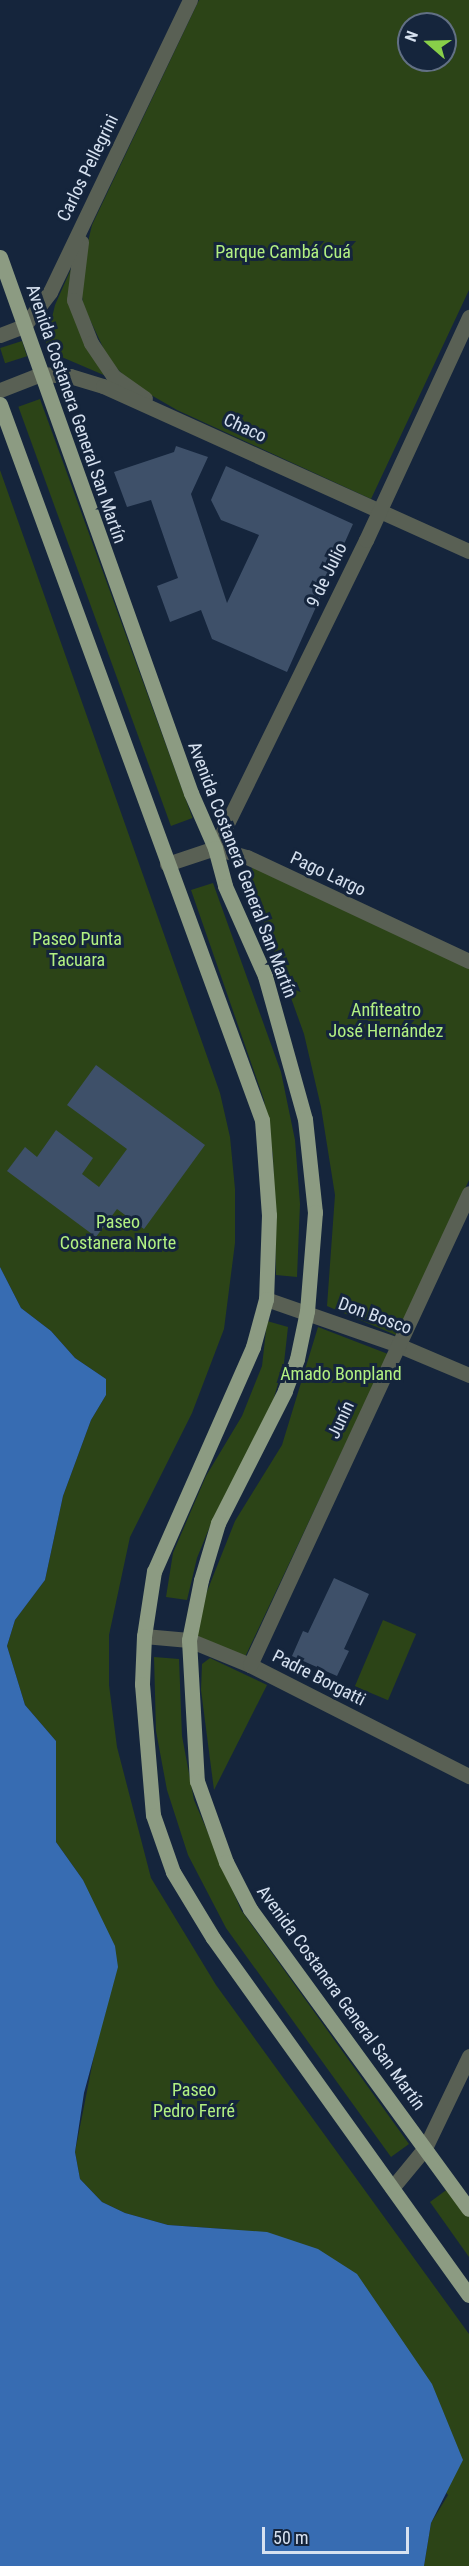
<!DOCTYPE html>
<meta charset="utf-8">
<style>
body{margin:0}
#map{position:relative;width:469px;height:2566px;overflow:hidden;background:#15253c;font-family:"Roboto Condensed",sans-serif}
div>[style]{position:absolute}
.green>*{inset:0;background:#2c4417;transform-origin:0 0}
.water>*{inset:0;background:#376cb2}
.building>*{inset:0;background:#3e5069}
.minor>*{height:15px;margin:-7.5px;padding:0 7.5px;transform-origin:7.5px;border-radius:7.5px;background:#596054}
.primary>*{height:15px;margin:-7.5px;padding:0 7.5px;transform-origin:7.5px;border-radius:7.5px;background:#8c9b82}
span{translate:-50% -50%;white-space:nowrap;text-align:center;line-height:1.15;-webkit-text-stroke:6px #15253c;paint-order:stroke}
.street-label{font-size:18px;color:#d6e1f0}
.park-label{font-size:18px;color:#b2f082}
.north{position:absolute;left:397px;top:12px;width:60px;height:60px;box-sizing:border-box;background:#15253c;border:2px solid #627084;border-radius:50%;rotate:290deg;font-size:16px;font-weight:700;line-height:24px;text-align:center;color:#d6e1f0}
.north::after{content:'';display:block;margin:auto;width:21px;height:27px;background:#88cf49;clip-path:polygon(50% 0,100% 100%,50% 72%,0 100%)}
.scale{position:absolute;left:262px;top:2527px;width:147px;height:27px;box-sizing:border-box;border:3px solid #d6e1f0;border-top:0;padding-left:8px;font-size:18px;line-height:21px;white-space:nowrap;color:#d6e1f0;-webkit-text-stroke:4px #15253c;paint-order:stroke}
</style>
<div id="map">
<div class="green">
<i style="clip-path:polygon(evenodd,199px 0,469px 0,469px 290px,371px 499px,177px 410px,132px 384px,109px 360px,83px 305px,80px 275px,92px 225px,199px 0,409px 24px,445px 24px,445px 60px,409px 60px,409px 24px)"></i>
<i style="clip-path:polygon(71px 269px,69px 297px,106px 376px,50px 352px,46px 343px,55px 305px)"></i>
<i style="left:22px;top:341px;width:16px;height:23px;rotate:72deg"></i>
<i style="left:40px;top:399px;width:446px;height:23px;rotate:70deg"></i>
<i style="clip-path:polygon(0 470px,220px 1093px,230px 1137px,235px 1189px,235px 1243px,224px 1329px,192px 1413px,130px 1537px,109px 1635px,109px 1685px,117px 1747px,151px 1878px,216px 1985px,469px 2334px,469px 2566px,424px 2566px,431px 2523px,448px 2495px,224px 2229px,168px 2225px,125px 2213px,102px 2202px,80px 2179px,75px 2152px,99px 2030px,83px 1880px,56px 1842px,56px 1741px,25px 1705px,7px 1646px,15px 1620px,45px 1580px,63px 1496px,91px 1420px,106px 1395px,106px 1379px,75px 1358px,51px 1331px,21px 1308px,0 1267px)"></i>
<i style="clip-path:polygon(255px 866px,469px 968px,469px 1180px,398px 1336px,327px 1306px,335px 1195px,321px 1107px,304px 1034px,246px 873px)"></i>
<i style="clip-path:polygon(213px 883px,281px 1072px,295px 1140px,300px 1204px,297px 1277px,276px 1275px,273px 1156px,264px 1100px,191px 890px)"></i>
<i style="clip-path:polygon(267px 1321px,288px 1327px,284px 1363px,273px 1401px,210px 1526px,197px 1558px,187px 1600px,166px 1597px,173px 1553px,206px 1476px,242px 1416px,262px 1366px)"></i>
<i style="clip-path:polygon(318px 1327px,388px 1354px,245px 1657px,197px 1636px,206px 1594px,235px 1521px,282px 1445px)"></i>
<i style="left:383px;top:1620px;width:36px;height:72px;rotate:23deg"></i>
<i style="clip-path:polygon(154px 1657px,179px 1659px,182px 1736px,194px 1800px,241px 1910px,409px 2144px,391px 2157px,226px 1928px,188px 1855px,167px 1790px,156px 1731px)"></i>
<i style="clip-path:polygon(210px 1658px,267px 1685px,214px 1790px,201px 1690px,202px 1664px)"></i>
<i style="clip-path:polygon(449px 2188px,469px 2217px,469px 2257px,430px 2202px)"></i>
</div>
<div class="water">
<i style="clip-path:polygon(0 1267px,21px 1308px,51px 1331px,75px 1358px,106px 1379px,106px 1395px,91px 1420px,63px 1496px,45px 1580px,15px 1620px,7px 1646px,25px 1705px,56px 1741px,56px 1842px,83px 1880px,115px 1946px,118px 1967px,84px 2093px,75px 2152px,80px 2179px,102px 2202px,125px 2213px,168px 2225px,267px 2232px,318px 2249px,357px 2274px,432px 2384px,463px 2460px,431px 2523px,424px 2566px,0 2566px)"></i>
</div>
<div class="building">
<i style="clip-path:polygon(176px 446px,208px 457px,191px 494px,227px 603px,259px 535px,221px 520px,211px 500px,226px 466px,353px 524px,287px 672px,212px 639px,201px 610px,170px 622px,157px 586px,178px 578px,151px 500px,127px 507px,114px 472px,174px 452px)"></i>
<i style="clip-path:polygon(96px 1065px,205px 1145px,144px 1229px,117px 1209px,96px 1237px,7px 1171px,25px 1147px,37px 1157px,56px 1130px,93px 1158px,82px 1174px,99px 1187px,127px 1149px,67px 1105px)"></i>
<i style="clip-path:polygon(334px 1578px,369px 1594px,344px 1649px,349px 1651px,337px 1676px,292px 1656px,303px 1631px,308px 1633px)"></i>
</div>
<div class="minor">
<i style="left:81px;top:242px;width:58px;rotate:96.9deg"></i>
<i style="left:74px;top:300px;width:46px;rotate:68.4deg"></i>
<i style="left:91px;top:343px;width:40px;rotate:56deg"></i>
<i style="left:113px;top:376px;width:39px;rotate:35deg"></i>
<i style="left:0;top:335px;width:26px;rotate:-21deg"></i>
<i style="left:24px;top:326px;width:43px;rotate:-52.6deg"></i>
<i style="left:50px;top:292px;width:324px;rotate:-64.4deg"></i>
<i style="left:0;top:390px;width:44px;rotate:-21.3deg"></i>
<i style="left:41px;top:374px;width:29px;rotate:4deg"></i>
<i style="left:70px;top:376px;width:34px;rotate:17deg"></i>
<i style="left:103px;top:386px;width:401px;rotate:24.3deg"></i>
<i style="left:215px;top:848px;width:343px;rotate:-63.9deg"></i>
<i style="left:366px;top:540px;width:246px;rotate:-65.2deg"></i>
<i style="left:167px;top:864px;width:51px;rotate:-18.4deg"></i>
<i style="left:215px;top:848px;width:33px;rotate:16deg"></i>
<i style="left:247px;top:857px;width:245px;rotate:25.1deg"></i>
<i style="left:266px;top:1299px;width:140px;rotate:19.2deg"></i>
<i style="left:398px;top:1345px;width:77px;rotate:22.9deg"></i>
<i style="left:144px;top:1636px;width:45px;rotate:5.1deg"></i>
<i style="left:189px;top:1640px;width:66px;rotate:22.3deg"></i>
<i style="left:250px;top:1665px;width:246px;rotate:26.9deg"></i>
<i style="left:250px;top:1665px;width:520px;rotate:-65.11deg"></i>
<i style="left:392px;top:2188px;width:52px;rotate:-50.5deg"></i>
<i style="left:425px;top:2148px;width:102px;rotate:-64.4deg"></i>
</div>
<div class="primary">
<i style="left:0;top:257px;width:569px;rotate:70.39deg"></i>
<i style="left:191px;top:793px;width:60px;rotate:66.4deg"></i>
<i style="left:215px;top:848px;width:39px;rotate:75deg"></i>
<i style="left:225px;top:886px;width:98px;rotate:66deg"></i>
<i style="left:265px;top:976px;width:148px;rotate:74.4deg"></i>
<i style="left:305px;top:1119px;width:94px;rotate:83.9deg"></i>
<i style="left:315px;top:1212px;width:99px;rotate:94.6deg"></i>
<i style="left:307px;top:1311px;width:49px;rotate:101.8deg"></i>
<i style="left:297px;top:1359px;width:34px;rotate:111deg"></i>
<i style="left:285px;top:1391px;width:148px;rotate:116.9deg"></i>
<i style="left:218px;top:1523px;width:59px;rotate:106.6deg"></i>
<i style="left:201px;top:1580px;width:61px;rotate:101.3deg"></i>
<i style="left:189px;top:1640px;width:141px;rotate:86.8deg"></i>
<i style="left:197px;top:1781px;width:86px;rotate:70.3deg"></i>
<i style="left:226px;top:1862px;width:53px;rotate:62.9deg"></i>
<i style="left:250px;top:1909px;width:371px;rotate:53.9deg"></i>
<i style="left:0;top:404px;width:762px;rotate:69.9deg"></i>
<i style="left:262px;top:1120px;width:95px;rotate:85.8deg"></i>
<i style="left:269px;top:1215px;width:84px;rotate:92deg"></i>
<i style="left:266px;top:1299px;width:50px;rotate:105.2deg"></i>
<i style="left:253px;top:1347px;width:245px;rotate:113.8deg"></i>
<i style="left:154px;top:1571px;width:66px;rotate:98.7deg"></i>
<i style="left:144px;top:1636px;width:48px;rotate:92.4deg"></i>
<i style="left:142px;top:1684px;width:131px;rotate:85.2deg"></i>
<i style="left:153px;top:1815px;width:60px;rotate:70.7deg"></i>
<i style="left:173px;top:1872px;width:77px;rotate:58.8deg"></i>
<i style="left:213px;top:1938px;width:439px;rotate:54.4deg"></i>
</div>
<div class="street-label">
<span style="left:88px;top:168px;rotate:-64deg">Carlos Pellegrini</span>
<span style="left:76px;top:414px;rotate:71deg">Avenida Costanera General San Martín</span>
<span style="left:245px;top:428px;rotate:25deg">Chaco</span>
<span style="left:327px;top:575px;rotate:-64deg">9 de Julio</span>
<span style="left:242px;top:870px;rotate:69deg">Avenida Costanera General San Martín</span>
<span style="left:328px;top:874px;rotate:25deg">Pago Largo</span>
<span style="left:375px;top:1316px;rotate:20deg">Don Bosco</span>
<span style="left:341px;top:1420px;rotate:-65deg">Junín</span>
<span style="left:319px;top:1678px;rotate:27deg">Padre Borgatti</span>
<span style="left:341px;top:1998px;rotate:54deg">Avenida Costanera General San Martín</span>
</div>
<div class="park-label">
<span style="left:283px;top:252px">Parque Cambá Cuá</span>
<span style="left:77px;top:950px">Paseo Punta<br>Tacuara</span>
<span style="left:386px;top:1021px">Anfiteatro<br>José Hernández</span>
<span style="left:118px;top:1233px">Paseo<br>Costanera Norte</span>
<span style="left:341px;top:1374px">Amado Bonpland</span>
<span style="left:194px;top:2101px">Paseo<br>Pedro Ferré</span>
</div>
<div class="north">N</div>
<div class="scale">50 m</div>
</div>
